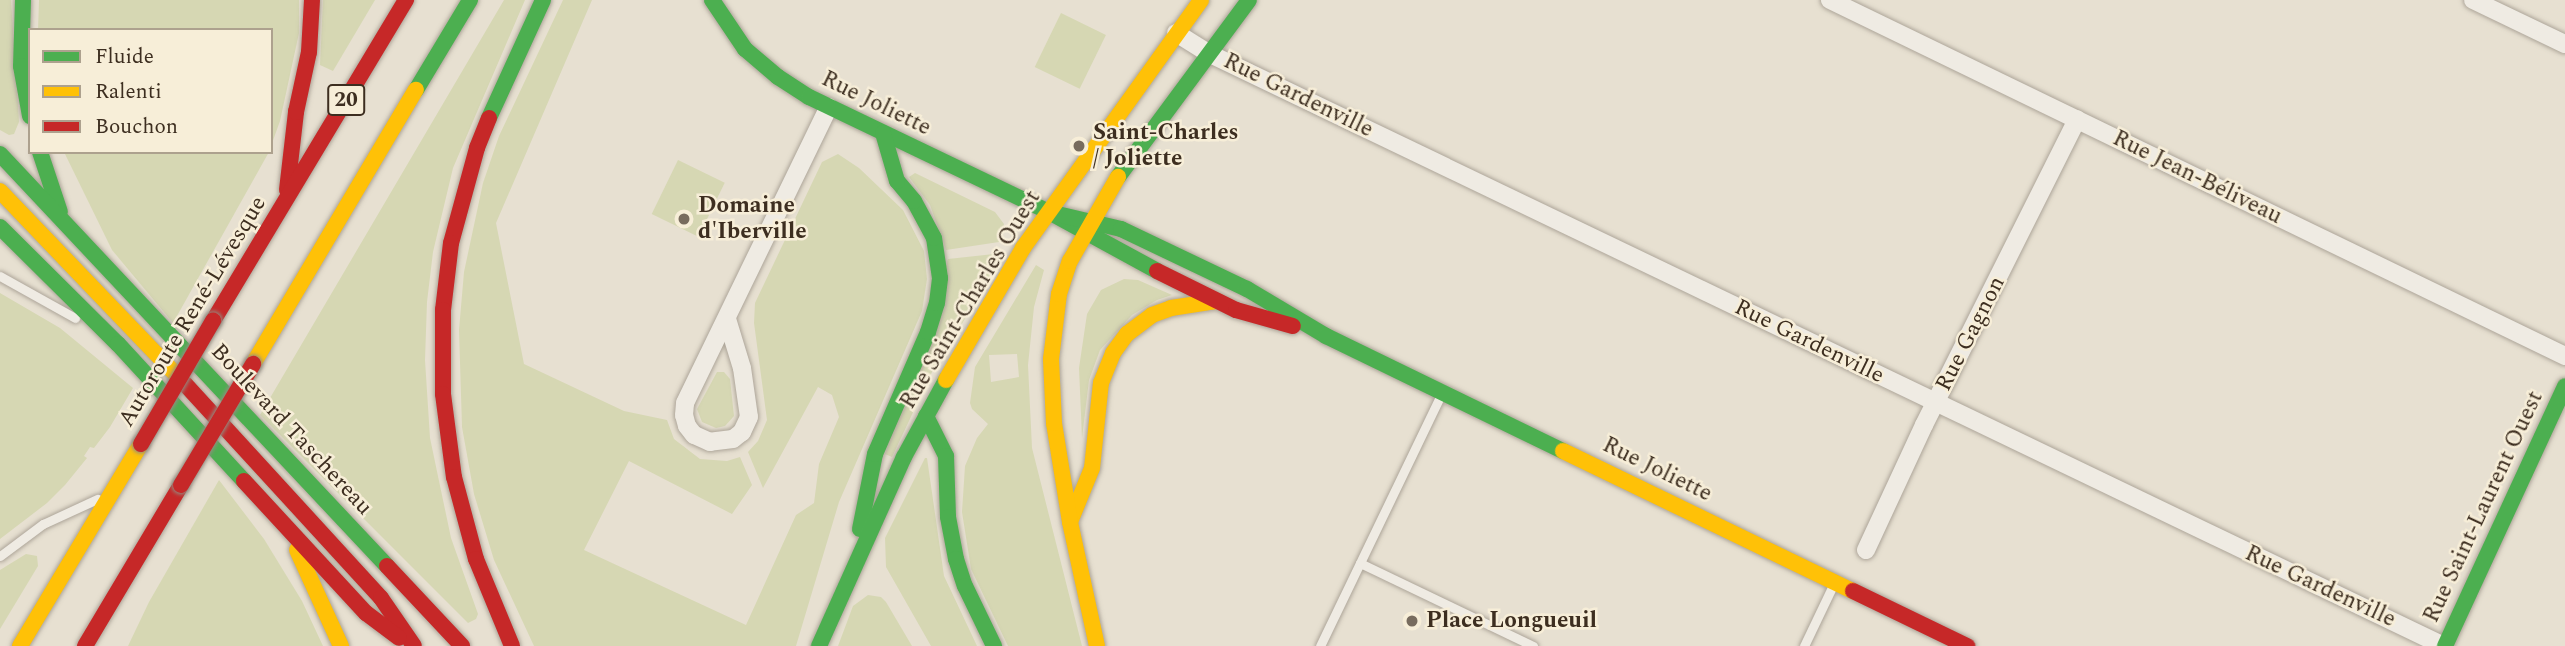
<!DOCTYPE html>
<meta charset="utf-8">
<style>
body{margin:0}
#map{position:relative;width:2565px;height:646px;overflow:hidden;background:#e7e0d1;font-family:Spectral,serif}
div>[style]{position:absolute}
.green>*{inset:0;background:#d6d7b3;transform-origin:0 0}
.roads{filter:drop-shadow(0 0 2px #ada599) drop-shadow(0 0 2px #ada599)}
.lane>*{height:9px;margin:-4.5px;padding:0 4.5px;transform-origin:4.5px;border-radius:4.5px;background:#efebe3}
.street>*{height:18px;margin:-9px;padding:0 9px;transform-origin:9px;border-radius:9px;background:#efebe3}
.fast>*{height:16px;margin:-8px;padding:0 8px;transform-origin:8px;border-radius:8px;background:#4caf50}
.slow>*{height:16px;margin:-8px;padding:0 8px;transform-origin:8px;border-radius:8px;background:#ffc107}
.jam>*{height:16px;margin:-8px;padding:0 8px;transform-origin:8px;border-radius:8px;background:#c62828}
.bridges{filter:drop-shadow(0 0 2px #928b80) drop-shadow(0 0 2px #928b80)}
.jam-bridge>*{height:16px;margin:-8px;padding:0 8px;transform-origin:8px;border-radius:8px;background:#c62828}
.dots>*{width:19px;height:19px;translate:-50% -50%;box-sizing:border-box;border:4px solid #f7eed8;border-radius:50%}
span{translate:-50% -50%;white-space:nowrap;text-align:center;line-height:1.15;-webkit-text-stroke:5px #f7eed8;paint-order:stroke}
.shield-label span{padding:2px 5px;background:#f7eed8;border:2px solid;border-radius:5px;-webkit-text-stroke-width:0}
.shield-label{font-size:21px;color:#3d2e20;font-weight:700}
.street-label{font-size:23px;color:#3d2e20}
.poi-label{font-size:23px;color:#3d2e20;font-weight:700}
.left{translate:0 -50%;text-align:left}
.legend{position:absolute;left:28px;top:28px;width:245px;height:126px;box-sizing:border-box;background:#f7eed8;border:2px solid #ada18e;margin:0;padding:9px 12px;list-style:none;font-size:21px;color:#3d2e20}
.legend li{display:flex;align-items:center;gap:14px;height:35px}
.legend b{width:35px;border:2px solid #ada18e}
</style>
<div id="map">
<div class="green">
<i style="clip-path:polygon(0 0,11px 0,19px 122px,14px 134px,9px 135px,0 130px)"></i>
<i style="clip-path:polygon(39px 0,299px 0,299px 33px,280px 121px,271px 146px,271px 30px,38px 30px)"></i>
<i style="clip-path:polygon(323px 0,375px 0,333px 71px,320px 65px)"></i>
<i style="clip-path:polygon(504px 0,525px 0,453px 168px,433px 252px,427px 302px,425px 360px,430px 438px,451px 538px,478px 614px,476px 619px,468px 623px,260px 415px)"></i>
<i style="clip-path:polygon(563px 0,592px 0,496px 223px,524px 364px,624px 411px,667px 420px,674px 439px,700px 459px,727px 461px,740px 457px,752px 485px,732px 514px,629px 461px,584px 550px,746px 625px,796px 515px,814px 503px,819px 464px,839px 417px,832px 395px,818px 387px,763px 488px,748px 452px,758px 441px,767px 420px,754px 323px,755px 303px,822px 162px,838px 154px,859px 168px,903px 210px,924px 251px,927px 279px,922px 311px,839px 502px,796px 646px,534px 646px,494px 560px,474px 494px,462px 427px,459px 330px,464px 272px,483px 183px,499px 136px)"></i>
<i style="left:1061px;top:13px;width:50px;height:60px;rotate:26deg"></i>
<i style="clip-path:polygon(64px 152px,269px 152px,173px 323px,112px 250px)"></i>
<i style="left:678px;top:160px;width:52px;height:60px;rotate:26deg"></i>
<i style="clip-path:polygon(915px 173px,995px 212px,1004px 224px,999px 242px,946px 250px,930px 205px,909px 177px)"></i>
<i style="clip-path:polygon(994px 254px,993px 257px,1000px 262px,932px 372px,892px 457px,885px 454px,948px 259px)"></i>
<i style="clip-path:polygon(evenodd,1036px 265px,1044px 270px,1034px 307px,1028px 365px,1032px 448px,1082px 646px,1008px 646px,971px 569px,962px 512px,965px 466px,977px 438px,988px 424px,972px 409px,970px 403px,975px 367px,1036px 265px,1017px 354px,1019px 377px,991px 382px,989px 355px,1017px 354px)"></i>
<i style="clip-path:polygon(1124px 279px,1138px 280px,1172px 295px,1157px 300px,1132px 315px,1100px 350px,1089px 380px,1082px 438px,1079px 368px,1087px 314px,1101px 290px)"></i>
<i style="clip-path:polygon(0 293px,60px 328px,133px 388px,110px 427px,94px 448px,90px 447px,84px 456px,87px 458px,65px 485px,47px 503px,0 539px)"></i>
<i style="clip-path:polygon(717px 372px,724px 372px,730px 379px,734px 416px,725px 426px,716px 428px,702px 422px,697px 409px)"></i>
<i style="clip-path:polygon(925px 458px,927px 458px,944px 576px,977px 646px,931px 646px,886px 567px,885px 538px)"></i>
<i style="clip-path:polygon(219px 480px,264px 539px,302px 601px,323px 646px,128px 646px,149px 602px)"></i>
<i style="clip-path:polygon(26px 554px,37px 556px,38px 566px,0 629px,0 570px)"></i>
<i style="clip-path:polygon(868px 595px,881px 597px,886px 602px,912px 646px,838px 646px,853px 606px)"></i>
</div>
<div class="roads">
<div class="lane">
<i style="left:0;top:276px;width:86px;rotate:29.2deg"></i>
<i style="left:0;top:556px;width:54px;rotate:-36.7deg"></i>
<i style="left:43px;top:524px;width:60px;rotate:-24.8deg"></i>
<i style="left:1360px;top:563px;width:192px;rotate:25.6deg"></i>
<i style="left:1320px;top:646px;width:282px;rotate:-64.3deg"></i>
<i style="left:1804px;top:646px;width:70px;rotate:-64.5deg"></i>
</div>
<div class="street">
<i style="left:1830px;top:0;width:817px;rotate:25.84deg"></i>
<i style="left:2473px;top:0;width:102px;rotate:25.6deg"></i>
<i style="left:1176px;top:33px;width:38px;rotate:32deg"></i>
<i style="left:1208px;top:53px;width:1371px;rotate:25.63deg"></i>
<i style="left:727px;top:319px;width:51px;rotate:73deg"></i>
<i style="left:742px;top:368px;width:49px;rotate:81.9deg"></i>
<i style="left:749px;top:417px;width:17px;rotate:115deg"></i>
<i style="left:742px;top:432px;width:11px;rotate:142deg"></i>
<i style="left:733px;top:439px;width:23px;rotate:173deg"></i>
<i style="left:710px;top:442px;width:17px;rotate:-156deg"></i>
<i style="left:694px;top:435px;width:11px;rotate:-128deg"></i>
<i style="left:687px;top:426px;width:11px;rotate:-105deg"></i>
<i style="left:684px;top:415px;width:12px;rotate:-85deg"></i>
<i style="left:685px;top:403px;width:329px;rotate:-64.1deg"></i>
<i style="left:1866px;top:550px;width:138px;rotate:-65.1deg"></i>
<i style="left:1924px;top:425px;width:342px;rotate:-63.4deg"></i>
</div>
<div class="fast">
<i style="left:23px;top:0;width:66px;rotate:91.7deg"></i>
<i style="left:21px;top:66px;width:51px;rotate:79.8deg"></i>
<i style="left:712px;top:0;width:59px;rotate:56deg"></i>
<i style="left:745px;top:49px;width:43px;rotate:40.3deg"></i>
<i style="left:778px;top:77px;width:37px;rotate:33deg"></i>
<i style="left:809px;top:97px;width:266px;rotate:25.6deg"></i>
<i style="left:1049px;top:212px;width:123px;rotate:28.6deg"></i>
<i style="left:416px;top:90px;width:105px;rotate:-59deg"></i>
<i style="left:489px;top:118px;width:130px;rotate:-65.4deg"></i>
<i style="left:40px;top:152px;width:63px;rotate:71.6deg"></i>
<i style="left:0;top:154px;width:565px;rotate:46.79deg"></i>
<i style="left:1118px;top:177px;width:220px;rotate:-53.5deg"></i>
<i style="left:1049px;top:212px;width:74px;rotate:13.3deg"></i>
<i style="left:1121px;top:229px;width:140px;rotate:25.5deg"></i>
<i style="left:1247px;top:289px;width:92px;rotate:30.7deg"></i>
<i style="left:1326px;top:336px;width:263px;rotate:25.9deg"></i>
<i style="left:0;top:227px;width:166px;rotate:44.8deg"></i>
<i style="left:118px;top:344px;width:186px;rotate:47.4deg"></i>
<i style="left:926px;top:416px;width:45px;rotate:63.4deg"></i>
<i style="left:946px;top:456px;width:61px;rotate:88.1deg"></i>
<i style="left:948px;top:517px;width:43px;rotate:79.2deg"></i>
<i style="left:956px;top:559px;width:28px;rotate:72deg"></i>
<i style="left:965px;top:586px;width:67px;rotate:64.2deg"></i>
<i style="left:860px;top:529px;width:76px;rotate:-78.7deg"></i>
<i style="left:875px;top:454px;width:133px;rotate:-66.5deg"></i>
<i style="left:928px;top:332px;width:30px;rotate:-73deg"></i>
<i style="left:937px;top:303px;width:25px;rotate:-83deg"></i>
<i style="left:940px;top:278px;width:40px;rotate:-98.5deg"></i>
<i style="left:934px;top:238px;width:42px;rotate:-118.4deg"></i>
<i style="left:914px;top:201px;width:26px;rotate:-130deg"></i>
<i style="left:897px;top:181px;width:50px;rotate:-106.3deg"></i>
<i style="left:819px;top:646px;width:207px;rotate:-65.8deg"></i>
<i style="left:904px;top:457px;width:88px;rotate:-61.4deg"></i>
<i style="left:2445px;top:646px;width:286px;rotate:-65.2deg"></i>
</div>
<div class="slow">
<i style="left:0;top:191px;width:267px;rotate:46.2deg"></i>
<i style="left:253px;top:364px;width:319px;rotate:-59.3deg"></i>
<i style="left:946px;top:380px;width:153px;rotate:-59.7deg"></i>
<i style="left:1023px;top:248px;width:305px;rotate:-54.3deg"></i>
<i style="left:1563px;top:451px;width:322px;rotate:25.8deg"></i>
<i style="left:1070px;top:522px;width:58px;rotate:-67.8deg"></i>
<i style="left:1092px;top:468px;width:85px;rotate:-84deg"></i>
<i style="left:1101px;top:383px;width:32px;rotate:-68deg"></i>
<i style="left:1113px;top:353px;width:24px;rotate:-54deg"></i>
<i style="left:1127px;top:334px;width:31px;rotate:-37deg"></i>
<i style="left:1152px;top:315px;width:20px;rotate:-20deg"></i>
<i style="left:1171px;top:308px;width:47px;rotate:-8.7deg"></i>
<i style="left:297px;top:550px;width:106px;rotate:65.4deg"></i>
<i style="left:20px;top:646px;width:235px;rotate:-59.1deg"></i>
<i style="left:1097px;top:646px;width:127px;rotate:-102.3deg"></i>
<i style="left:1070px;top:522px;width:100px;rotate:-99.2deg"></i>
<i style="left:1054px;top:423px;width:64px;rotate:-92.7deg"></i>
<i style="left:1051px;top:359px;width:65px;rotate:-83deg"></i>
<i style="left:1059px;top:294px;width:35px;rotate:-72deg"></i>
<i style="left:1070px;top:261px;width:97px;rotate:-60.3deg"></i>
</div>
<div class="jam">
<i style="left:489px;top:118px;width:32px;rotate:112deg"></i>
<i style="left:477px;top:148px;width:98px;rotate:105.3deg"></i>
<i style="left:451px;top:243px;width:67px;rotate:96.8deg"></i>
<i style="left:443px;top:310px;width:84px;rotate:90deg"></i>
<i style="left:443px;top:394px;width:84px;rotate:82.5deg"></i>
<i style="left:454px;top:477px;width:85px;rotate:75deg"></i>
<i style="left:476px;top:559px;width:94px;rotate:67.5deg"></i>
<i style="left:287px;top:190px;width:79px;rotate:-83.4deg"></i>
<i style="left:296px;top:112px;width:61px;rotate:-77.8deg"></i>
<i style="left:309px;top:52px;width:52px;rotate:-86.7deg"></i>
<i style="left:1157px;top:271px;width:88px;rotate:26.3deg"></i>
<i style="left:1236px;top:310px;width:59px;rotate:15.7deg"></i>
<i style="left:213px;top:321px;width:375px;rotate:-59deg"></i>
<i style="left:185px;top:384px;width:290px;rotate:47.5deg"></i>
<i style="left:381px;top:598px;width:58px;rotate:55.5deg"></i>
<i style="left:244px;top:481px;width:180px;rotate:47.3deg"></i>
<i style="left:366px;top:613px;width:41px;rotate:37.1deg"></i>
<i style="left:387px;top:566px;width:110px;rotate:46.8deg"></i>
<i style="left:1853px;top:591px;width:127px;rotate:25.8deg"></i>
<i style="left:85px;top:646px;width:187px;rotate:-59.2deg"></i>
</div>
</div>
<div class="bridges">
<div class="jam-bridge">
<i style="left:141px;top:444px;width:143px;rotate:-59.7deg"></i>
<i style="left:181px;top:485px;width:141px;rotate:-59.2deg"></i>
</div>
</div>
<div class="dots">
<i style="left:1079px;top:146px;background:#786c5e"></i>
<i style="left:684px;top:219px;background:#786c5e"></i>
<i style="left:1412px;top:621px;background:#786c5e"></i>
</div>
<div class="shield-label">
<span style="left:346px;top:100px">20</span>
</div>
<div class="street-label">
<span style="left:1298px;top:96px;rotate:26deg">Rue Gardenville</span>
<span style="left:876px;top:104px;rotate:26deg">Rue Joliette</span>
<span style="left:2197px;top:178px;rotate:26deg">Rue Jean-Béliveau</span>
<span style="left:971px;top:300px;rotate:-59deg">Rue Saint-Charles Ouest</span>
<span style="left:193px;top:312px;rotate:-59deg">Autoroute René-Lévesque</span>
<span style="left:1971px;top:334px;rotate:-63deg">Rue Gagnon</span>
<span style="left:1809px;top:342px;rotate:26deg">Rue Gardenville</span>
<span style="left:291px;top:430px;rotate:47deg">Boulevard Taschereau</span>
<span style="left:1657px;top:470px;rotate:26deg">Rue Joliette</span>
<span style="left:2484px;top:507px;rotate:-65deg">Rue Saint-Laurent Ouest</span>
<span style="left:2320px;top:587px;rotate:25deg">Rue Gardenville</span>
</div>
<div class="poi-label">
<span class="left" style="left:1093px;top:146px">Saint-Charles<br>/ Joliette</span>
<span class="left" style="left:698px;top:219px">Domaine<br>d'Iberville</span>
<span class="left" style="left:1426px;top:621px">Place Longueuil</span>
</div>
<ul class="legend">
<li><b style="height:9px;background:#4caf50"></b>Fluide</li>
<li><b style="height:9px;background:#ffc107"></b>Ralenti</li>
<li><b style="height:9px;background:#c62828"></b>Bouchon</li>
</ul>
</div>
